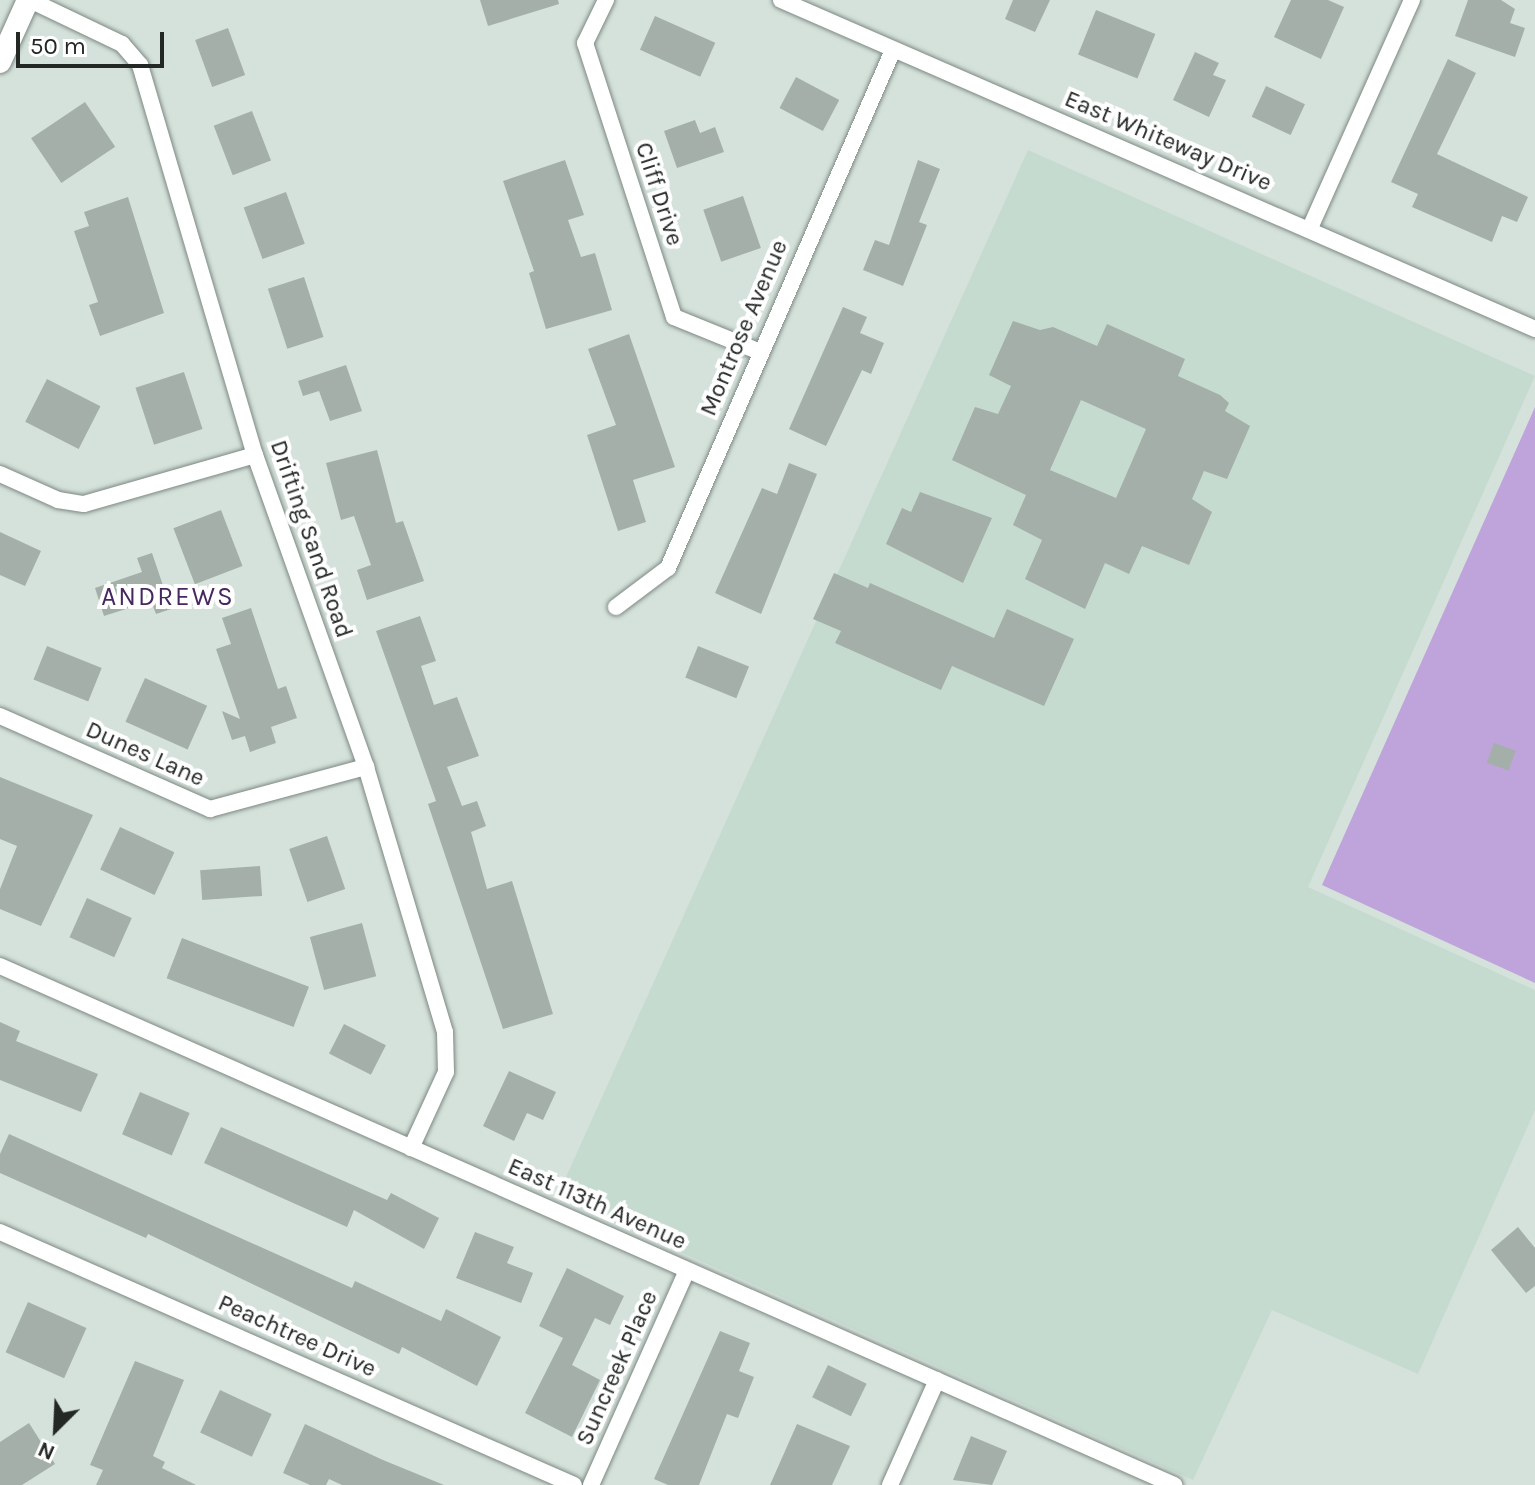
<!DOCTYPE html>
<style>
body{margin:0}
#map{position:relative;width:1535px;height:1485px;overflow:hidden;background:#d5e2db;font-family:Karla,sans-serif}
div>[style]{position:absolute}
.built>*{inset:0;background:#c6dbcf}
.green>*{inset:0;background:#bfa4db}
.building>*{inset:0;background:#a3afa8;transform-origin:0 0}
.roads{filter:drop-shadow(0 0 2px #7d8982) drop-shadow(0 0 2px #7d8982)}
.minor>*{height:16px;margin:-8px;padding:0 8px;transform-origin:8px;border-radius:8px;background:#fff}
.tertiary>*{height:22px;margin:-11px;padding:0 11px;transform-origin:11px;border-radius:11px;background:#fff}
span{translate:-50% -50%;white-space:nowrap;text-align:center;line-height:1.15;-webkit-text-stroke:8px #fff;paint-order:stroke}
.street-label{font-size:24px;color:#232825}
.neighbourhood-label{font-size:26px;color:#462760;letter-spacing:2px}
.north{position:absolute;left:16px;top:1389px;width:80px;height:80px;-webkit-text-stroke:6px #fff;paint-order:stroke;rotate:204deg;font-size:22px;font-weight:700;line-height:32px;text-align:center;color:#232825}
.north::after{content:'';display:block;margin:auto;width:28px;height:36px;background:#232825;clip-path:polygon(50% 0,100% 100%,50% 72%,0 100%)}
.scale{position:absolute;left:16px;top:32px;width:148px;height:36px;box-sizing:border-box;border:4px solid #232825;border-top:0;padding-left:10px;font-size:24px;line-height:28px;white-space:nowrap;color:#232825;-webkit-text-stroke:6px #fff;paint-order:stroke}
</style>
<div id="map">
<div class="built">
<i style="clip-path:polygon(1028px 150px,1535px 376px,1308px 887px,1535px 990px,1535px 1110px,1418px 1374px,1272px 1310px,1193px 1480px,557px 1197px)"></i>
</div>
<div class="green">
<i style="clip-path:polygon(1535px 407px,1535px 983px,1322px 885px)"></i>
</div>
<div class="building">
<i style="clip-path:polygon(480px 0,558px 0,559px 4px,488px 26px)"></i>
<i style="clip-path:polygon(1013px 0,1050px 0,1035px 32px,1005px 19px)"></i>
<i style="clip-path:polygon(1291px 0,1328px 0,1344px 7px,1321px 59px,1274px 37px)"></i>
<i style="clip-path:polygon(1468px 0,1501px 0,1515px 9px,1510px 23px,1525px 28px,1515px 57px,1455px 36px)"></i>
<i style="left:1096px;top:10px;width:64px;height:48px;rotate:22deg"></i>
<i style="left:655px;top:16px;width:66px;height:37px;rotate:24deg"></i>
<i style="left:228px;top:28px;width:50px;height:35px;rotate:70deg"></i>
<i style="clip-path:polygon(1195px 52px,1219px 63px,1213px 75px,1226px 80px,1209px 117px,1173px 100px)"></i>
<i style="clip-path:polygon(1448px 59px,1476px 73px,1437px 154px,1528px 197px,1517px 222px,1502px 216px,1492px 242px,1412px 207px,1418px 194px,1391px 182px)"></i>
<i style="left:796px;top:77px;width:49px;height:35px;rotate:28deg"></i>
<i style="left:1266px;top:86px;width:43px;height:34px;rotate:25deg"></i>
<i style="left:85px;top:102px;width:54px;height:65px;rotate:56deg"></i>
<i style="left:252px;top:111px;width:53px;height:41px;rotate:69deg"></i>
<i style="clip-path:polygon(695px 120px,700px 133px,715px 127px,724px 152px,677px 168px,664px 131px)"></i>
<i style="clip-path:polygon(565px 160px,584px 215px,568px 220px,581px 257px,595px 253px,612px 310px,546px 329px,529px 273px,534px 271px,503px 181px)"></i>
<i style="clip-path:polygon(918px 160px,940px 169px,919px 222px,927px 225px,903px 286px,863px 270px,875px 240px,889px 245px)"></i>
<i style="left:286px;top:192px;width:55px;height:45px;rotate:70deg"></i>
<i style="left:743px;top:196px;width:55px;height:42px;rotate:71deg"></i>
<i style="clip-path:polygon(128px 197px,164px 313px,100px 336px,89px 305px,98px 302px,74px 231px,89px 226px,84px 212px)"></i>
<i style="left:304px;top:277px;width:63px;height:38px;rotate:72deg"></i>
<i style="clip-path:polygon(843px 307px,867px 317px,860px 333px,884px 343px,871px 374px,862px 370px,826px 446px,789px 429px)"></i>
<i style="clip-path:polygon(evenodd,1013px 321px,1040px 330px,1053px 327px,1097px 346px,1107px 324px,1185px 359px,1178px 376px,1220px 395px,1229px 403px,1225px 411px,1250px 426px,1227px 479px,1204px 471px,1192px 499px,1212px 512px,1189px 565px,1142px 546px,1129px 574px,1105px 563px,1085px 609px,1025px 579px,1042px 540px,1013px 525px,1026px 495px,952px 460px,975px 407px,998px 414px,1011px 386px,989px 375px,1013px 321px,1081px 400px,1146px 429px,1116px 498px,1050px 470px,1081px 400px)"></i>
<i style="clip-path:polygon(629px 334px,675px 467px,633px 480px,646px 522px,618px 531px,587px 435px,616px 425px,588px 349px)"></i>
<i style="clip-path:polygon(346px 365px,362px 411px,330px 421px,319px 391px,303px 396px,298px 381px)"></i>
<i style="left:184px;top:372px;width:60px;height:51px;rotate:72deg"></i>
<i style="left:47px;top:379px;width:60px;height:48px;rotate:27deg"></i>
<i style="clip-path:polygon(377px 450px,396px 523px,403px 521px,424px 581px,367px 600px,357px 570px,371px 565px,354px 516px,341px 520px,326px 463px)"></i>
<i style="clip-path:polygon(789px 463px,817px 474px,761px 614px,715px 593px,762px 488px,777px 494px)"></i>
<i style="clip-path:polygon(920px 492px,992px 518px,963px 583px,886px 544px,902px 508px,911px 512px)"></i>
<i style="left:221px;top:510px;width:60px;height:51px;rotate:69deg"></i>
<i style="clip-path:polygon(0 532px,41px 551px,25px 586px,0 575px)"></i>
<i style="clip-path:polygon(152px 553px,171px 609px,156px 614px,151px 601px,104px 616px,95px 588px,142px 572px,137px 558px)"></i>
<i style="clip-path:polygon(834px 573px,868px 588px,870px 583px,994px 638px,1007px 609px,1074px 639px,1044px 706px,952px 666px,941px 690px,835px 643px,841px 631px,813px 619px)"></i>
<i style="clip-path:polygon(251px 608px,278px 689px,286px 686px,297px 718px,271px 727px,276px 743px,250px 752px,245px 736px,232px 740px,222px 711px,240px 719px,216px 649px,231px 644px,222px 618px)"></i>
<i style="clip-path:polygon(420px 616px,436px 661px,421px 666px,434px 705px,457px 697px,479px 756px,447px 767px,462px 806px,477px 801px,486px 826px,471px 832px,487px 889px,512px 881px,553px 1014px,503px 1029px,428px 804px,436px 801px,376px 631px)"></i>
<i style="left:47px;top:646px;width:59px;height:36px;rotate:22deg"></i>
<i style="left:698px;top:646px;width:55px;height:34px;rotate:22deg"></i>
<i style="left:145px;top:678px;width:68px;height:48px;rotate:24deg"></i>
<i style="left:1494px;top:743px;width:23px;height:21px;rotate:20deg"></i>
<i style="clip-path:polygon(0 777px,93px 815px,41px 926px,0 909px,0 889px,17px 846px,0 839px)"></i>
<i style="left:120px;top:827px;width:60px;height:47px;rotate:25deg"></i>
<i style="left:327px;top:836px;width:56px;height:40px;rotate:71deg"></i>
<i style="left:260px;top:866px;width:30px;height:60px;rotate:86deg"></i>
<i style="left:87px;top:898px;width:49px;height:43px;rotate:24deg"></i>
<i style="left:362px;top:923px;width:55px;height:54px;rotate:75deg"></i>
<i style="left:182px;top:938px;width:136px;height:43px;rotate:21deg"></i>
<i style="clip-path:polygon(0 1022px,20px 1031px,16px 1041px,98px 1074px,81px 1112px,0 1080px)"></i>
<i style="left:344px;top:1024px;width:47px;height:33px;rotate:27deg"></i>
<i style="clip-path:polygon(509px 1071px,556px 1092px,543px 1120px,527px 1113px,514px 1141px,483px 1126px)"></i>
<i style="left:140px;top:1092px;width:54px;height:46px;rotate:23deg"></i>
<i style="clip-path:polygon(221px 1127px,387px 1200px,391px 1193px,439px 1218px,424px 1249px,354px 1210px,347px 1227px,204px 1163px)"></i>
<i style="clip-path:polygon(9px 1134px,352px 1288px,355px 1281px,441px 1321px,446px 1309px,501px 1337px,477px 1386px,402px 1347px,399px 1354px,148px 1234px,146px 1238px,0 1173px,0 1154px)"></i>
<i style="clip-path:polygon(1518px 1227px,1535px 1248px,1535px 1286px,1526px 1293px,1491px 1250px)"></i>
<i style="clip-path:polygon(475px 1232px,514px 1247px,507px 1263px,533px 1273px,521px 1303px,456px 1278px)"></i>
<i style="clip-path:polygon(567px 1268px,624px 1296px,610px 1325px,595px 1318px,572px 1365px,600px 1380px,572px 1437px,525px 1413px,563px 1338px,539px 1326px)"></i>
<i style="left:28px;top:1302px;width:64px;height:55px;rotate:24deg"></i>
<i style="clip-path:polygon(720px 1331px,750px 1343px,739px 1371px,754px 1377px,738px 1418px,727px 1414px,699px 1485px,668px 1485px,654px 1479px)"></i>
<i style="clip-path:polygon(135px 1361px,184px 1380px,153px 1456px,165px 1462px,162px 1468px,196px 1485px,96px 1485px,103px 1470px,90px 1465px)"></i>
<i style="left:828px;top:1365px;width:43px;height:36px;rotate:26deg"></i>
<i style="left:220px;top:1390px;width:57px;height:47px;rotate:25deg"></i>
<i style="clip-path:polygon(29px 1423px,55px 1464px,22px 1485px,0 1485px,0 1442px)"></i>
<i style="clip-path:polygon(305px 1424px,383px 1460px,444px 1485px,342px 1485px,329px 1479px,326px 1485px,310px 1485px,283px 1473px)"></i>
<i style="clip-path:polygon(797px 1424px,850px 1446px,832px 1485px,770px 1485px)"></i>
<i style="clip-path:polygon(971px 1436px,1007px 1451px,992px 1485px,953px 1480px)"></i>
</div>
<div class="roads">
<div class="minor">
<i style="left:30px;top:0;width:102px;rotate:25.6deg"></i>
<i style="left:122px;top:44px;width:28px;rotate:49deg"></i>
<i style="left:140px;top:65px;width:407px;rotate:73.6deg"></i>
<i style="left:255px;top:455px;width:331px;rotate:70.4deg"></i>
<i style="left:366px;top:767px;width:277px;rotate:73.4deg"></i>
<i style="left:445px;top:1032px;width:40px;rotate:88.6deg"></i>
<i style="left:446px;top:1072px;width:84px;rotate:114.7deg"></i>
<i style="left:606px;top:0;width:48px;rotate:116deg"></i>
<i style="left:585px;top:43px;width:288px;rotate:72deg"></i>
<i style="left:674px;top:317px;width:93px;rotate:22.1deg"></i>
<i style="left:781px;top:0;width:823px;rotate:23.57deg"></i>
<i style="left:1310px;top:228px;width:250px;rotate:-65.9deg"></i>
<i style="left:0;top:474px;width:64px;rotate:24.1deg"></i>
<i style="left:58px;top:500px;width:26px;rotate:9deg"></i>
<i style="left:84px;top:504px;width:178px;rotate:-16deg"></i>
<i style="left:616px;top:607px;width:65px;rotate:-36.9deg"></i>
<i style="left:668px;top:568px;width:565px;rotate:-66.52deg"></i>
<i style="left:0;top:716px;width:230px;rotate:23.9deg"></i>
<i style="left:210px;top:809px;width:162px;rotate:-15.1deg"></i>
<i style="left:0;top:966px;width:1284px;rotate:23.85deg"></i>
<i style="left:0;top:1232px;width:627px;rotate:23.79deg"></i>
<i style="left:591px;top:1485px;width:235px;rotate:-65.9deg"></i>
<i style="left:890px;top:1485px;width:115px;rotate:-65.9deg"></i>
</div>
<div class="tertiary">
<i style="left:0;top:62px;width:68px;rotate:-65.7deg"></i>
</div>
</div>
<div class="street-label">
<span style="left:1168px;top:141px;rotate:23deg">East Whiteway Drive</span>
<span style="left:659px;top:194px;rotate:72deg">Cliff Drive</span>
<span style="left:744px;top:328px;rotate:-67deg">Montrose Avenue</span>
<span style="left:311px;top:539px;rotate:71deg">Drifting Sand Road</span>
<span style="left:145px;top:754px;rotate:24deg">Dunes Lane</span>
<span style="left:597px;top:1204px;rotate:24deg">East 113th Avenue</span>
<span style="left:297px;top:1336px;rotate:24deg">Peachtree Drive</span>
<span style="left:617px;top:1368px;rotate:-66deg">Suncreek Place</span>
</div>
<div class="neighbourhood-label">
<span style="left:168px;top:597px">ANDREWS</span>
</div>
<div class="north">N</div>
<div class="scale">50 m</div>
</div>
